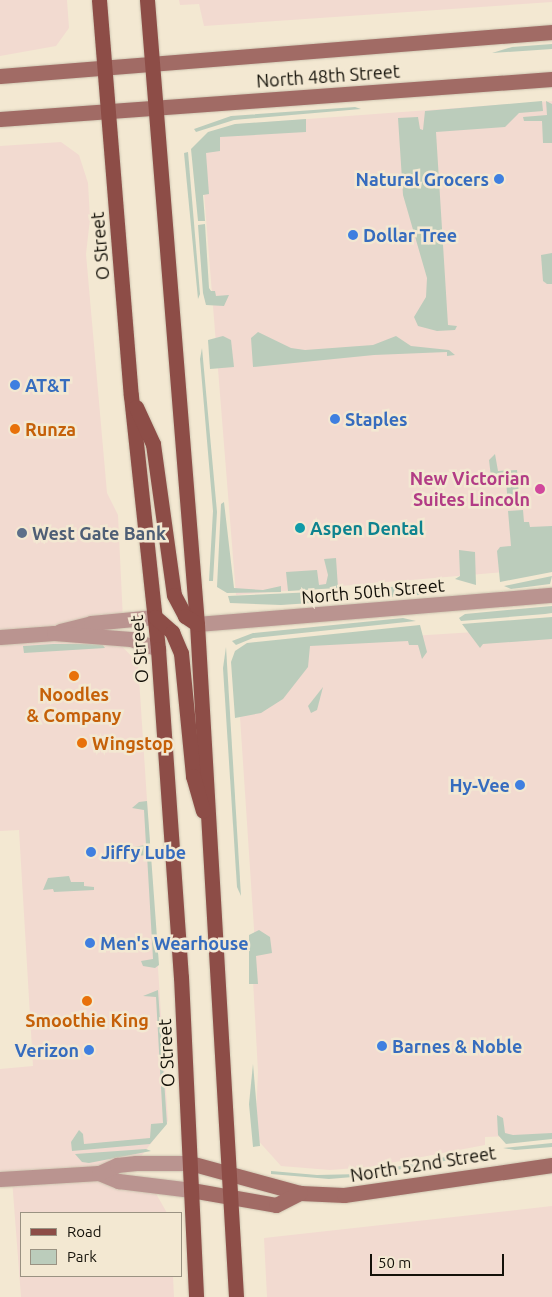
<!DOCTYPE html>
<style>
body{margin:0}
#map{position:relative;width:552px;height:1297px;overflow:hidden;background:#f3e8d2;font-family:Ubuntu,sans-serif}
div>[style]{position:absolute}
.commercial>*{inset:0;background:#f2dad0}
.green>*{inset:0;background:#bcb}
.roads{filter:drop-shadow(0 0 1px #cfc6b2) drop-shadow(0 0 1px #cfc6b2)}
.street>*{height:15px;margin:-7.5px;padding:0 7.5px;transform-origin:7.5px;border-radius:7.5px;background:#ba9490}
.secondary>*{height:15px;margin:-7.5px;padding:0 7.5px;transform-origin:7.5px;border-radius:7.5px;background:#a16b65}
.primary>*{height:15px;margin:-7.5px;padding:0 7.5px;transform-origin:7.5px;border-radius:7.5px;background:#8d4d47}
.dots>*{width:14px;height:14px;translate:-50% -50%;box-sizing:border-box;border:2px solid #f3e8d2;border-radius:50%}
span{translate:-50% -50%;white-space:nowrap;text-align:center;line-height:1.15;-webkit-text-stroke:5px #f3e8d2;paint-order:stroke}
.street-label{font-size:18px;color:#141109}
.shop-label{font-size:18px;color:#366cbe;font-weight:700}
.right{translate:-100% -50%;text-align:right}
.left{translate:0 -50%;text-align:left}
.food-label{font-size:18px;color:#c56008;font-weight:700}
.hotel-label{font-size:18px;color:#b23c85;font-weight:700}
.culture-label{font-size:18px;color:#0d838f;font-weight:700}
.service-label{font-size:18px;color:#4e5e75;font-weight:700}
.legend{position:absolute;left:20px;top:1212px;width:162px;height:65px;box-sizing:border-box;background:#f3e8d2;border:1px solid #9a9282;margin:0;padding:6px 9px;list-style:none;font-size:15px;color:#141109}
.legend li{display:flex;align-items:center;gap:10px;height:25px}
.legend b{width:25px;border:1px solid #9a9282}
.scale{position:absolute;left:370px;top:1254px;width:134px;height:22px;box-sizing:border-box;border:2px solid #141109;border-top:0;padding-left:6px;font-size:15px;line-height:18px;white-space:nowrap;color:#141109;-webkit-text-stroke:4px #f3e8d2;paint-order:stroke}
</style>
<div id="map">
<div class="commercial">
<i style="clip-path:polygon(0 0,67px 0,69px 28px,56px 46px,0 56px)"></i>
<i style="clip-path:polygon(179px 0,552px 0,552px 2px,204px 26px,199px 4px,180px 5px)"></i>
<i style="clip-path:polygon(552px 101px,552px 568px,236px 595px,200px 143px,239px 124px)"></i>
<i style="clip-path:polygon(61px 142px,79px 155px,88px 183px,90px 219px,86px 254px,107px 493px,118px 515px,123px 620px,91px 623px,114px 638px,138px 663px,168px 1121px,136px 1163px,100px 1173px,150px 1183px,167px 1213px,21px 1213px,21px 1276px,173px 1276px,174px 1297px,21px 1297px,12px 1179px,0 1179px,0 1069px,33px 1066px,19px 830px,0 831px,0 146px)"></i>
<i style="clip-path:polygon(552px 627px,552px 1134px,485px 1137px,485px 1145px,369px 1167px,330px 1170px,281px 1166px,255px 1137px,258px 1072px,252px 962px,255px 944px,240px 717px,302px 643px)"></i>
<i style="clip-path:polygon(552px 1206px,552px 1297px,267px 1297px,264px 1238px)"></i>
</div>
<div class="green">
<i style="clip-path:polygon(552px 44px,552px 49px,492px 53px,512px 47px)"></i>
<i style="clip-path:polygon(542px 101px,543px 111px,519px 113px,505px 127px,436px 132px,448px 325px,457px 326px,455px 330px,437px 331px,418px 326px,414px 317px,426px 297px,427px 278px,403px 195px,398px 118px,418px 117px,420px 129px,423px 130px,425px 111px)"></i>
<i style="clip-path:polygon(546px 101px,552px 104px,552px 143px,543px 143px,542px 121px,524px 121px,523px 117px,547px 115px)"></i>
<i style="clip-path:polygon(355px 107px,361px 109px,234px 120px,196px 132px,194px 129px,231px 116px)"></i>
<i style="clip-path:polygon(306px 119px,306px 132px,220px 137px,220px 151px,206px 153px,209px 194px,203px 195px,205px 221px,198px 221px,191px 149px,208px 132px,235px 124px)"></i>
<i style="clip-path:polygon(188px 152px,200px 294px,198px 299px,184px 153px)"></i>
<i style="clip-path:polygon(205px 224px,209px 288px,211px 291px,215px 291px,216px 296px,229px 295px,224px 306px,206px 305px,203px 293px,198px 225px)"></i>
<i style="clip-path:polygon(552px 253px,552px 284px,547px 284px,543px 281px,541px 255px)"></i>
<i style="clip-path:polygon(258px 332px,291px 348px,305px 350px,373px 345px,396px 336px,411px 346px,449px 350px,455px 355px,447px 356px,447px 352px,374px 355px,253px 367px,251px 338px)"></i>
<i style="clip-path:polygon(223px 336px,231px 340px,234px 367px,210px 369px,208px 340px)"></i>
<i style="clip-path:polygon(202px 348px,217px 512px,213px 581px,209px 581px,213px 511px,200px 359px)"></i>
<i style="clip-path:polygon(495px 454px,498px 471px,517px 470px,520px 505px,508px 506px,506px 480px,495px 481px,491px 477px,489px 460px)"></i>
<i style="clip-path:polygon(224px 502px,234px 588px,263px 590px,281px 586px,281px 592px,227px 593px,217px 587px,221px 504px)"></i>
<i style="clip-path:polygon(523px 510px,524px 522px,529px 522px,530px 527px,552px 526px,552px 572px,500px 582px,497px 551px,500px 547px,511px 546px,508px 511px)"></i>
<i style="clip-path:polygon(459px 550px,475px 552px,476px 585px,455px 579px,460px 576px)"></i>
<i style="clip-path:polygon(336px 558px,338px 588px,288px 591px,286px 572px,317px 570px,319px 585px,326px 584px,328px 575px,324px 559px)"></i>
<i style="clip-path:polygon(552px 576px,550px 584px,511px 589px,504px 586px)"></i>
<i style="clip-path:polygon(434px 584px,428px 592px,419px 595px,382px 598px,366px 596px,362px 589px)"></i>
<i style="clip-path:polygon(337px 591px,326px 602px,281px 605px,230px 603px,228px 596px)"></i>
<i style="clip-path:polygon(552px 606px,552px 613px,545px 614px,461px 621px,459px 618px,465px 614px)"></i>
<i style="clip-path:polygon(552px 617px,552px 639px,483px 644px,480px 648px,462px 624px)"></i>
<i style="clip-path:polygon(403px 618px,416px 621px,253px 638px,236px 645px,232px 641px,253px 633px)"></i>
<i style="clip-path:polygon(420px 625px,427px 652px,422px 659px,418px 645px,409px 645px,408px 641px,310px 646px,308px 667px,283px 699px,261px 713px,235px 718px,231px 662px,235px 651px,247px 643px)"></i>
<i style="clip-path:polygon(53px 644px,102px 644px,105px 648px,24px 653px,23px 646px)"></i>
<i style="clip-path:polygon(226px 647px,241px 896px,237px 887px,223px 668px)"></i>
<i style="clip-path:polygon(323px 687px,317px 710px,311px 713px,308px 706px)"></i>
<i style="clip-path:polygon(147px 801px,159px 965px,155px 968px,143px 966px,141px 961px,153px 959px,147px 855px,136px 856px,133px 847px,146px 845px,144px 810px,132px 808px,139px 802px)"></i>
<i style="clip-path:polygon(69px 876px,71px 882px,84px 882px,84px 886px,94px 887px,94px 890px,54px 892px,53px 889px,43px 890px,48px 878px)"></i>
<i style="clip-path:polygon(259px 930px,270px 937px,272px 953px,256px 956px,258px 984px,249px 984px,249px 935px)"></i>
<i style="clip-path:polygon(158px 990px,167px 1124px,150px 1144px,72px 1151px,71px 1142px,79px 1130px,83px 1134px,84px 1144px,150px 1138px,151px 1124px,163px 1123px,156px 997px,143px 996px)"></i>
<i style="clip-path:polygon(253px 1064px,260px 1146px,253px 1147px,249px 1104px)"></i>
<i style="clip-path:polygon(497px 1115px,503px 1118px,505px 1133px,513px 1135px,552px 1133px,552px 1139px,506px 1144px,498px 1135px)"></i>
<i style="clip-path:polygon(552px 1143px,552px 1147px,515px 1150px,503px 1148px)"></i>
<i style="clip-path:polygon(146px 1149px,151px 1151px,89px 1163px,82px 1162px,75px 1154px)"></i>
<i style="clip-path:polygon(460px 1154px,465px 1157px,365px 1176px,329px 1179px,271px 1174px,271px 1171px,317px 1175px,361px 1174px)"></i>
</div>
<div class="roads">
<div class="street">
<i style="left:197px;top:624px;width:356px;rotate:-4.7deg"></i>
<i style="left:60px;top:631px;width:32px;rotate:-14deg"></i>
<i style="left:91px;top:623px;width:64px;rotate:-5.4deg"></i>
<i style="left:0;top:637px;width:54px;rotate:-4.2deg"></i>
<i style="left:54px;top:633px;width:77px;rotate:4.5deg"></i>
<i style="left:131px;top:639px;width:29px;rotate:20deg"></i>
<i style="left:99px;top:1173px;width:21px;rotate:23deg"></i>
<i style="left:118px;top:1181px;width:74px;rotate:7deg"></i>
<i style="left:0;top:1179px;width:99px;rotate:-3.5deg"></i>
<i style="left:99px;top:1173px;width:20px;rotate:-24deg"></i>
<i style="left:117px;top:1165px;width:19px;rotate:-6deg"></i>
<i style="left:136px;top:1163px;width:54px"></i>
</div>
<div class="secondary">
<i style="left:0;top:76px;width:554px;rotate:-4.56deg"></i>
<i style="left:0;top:119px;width:553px;rotate:-4.14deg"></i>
<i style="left:190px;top:1163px;width:114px;rotate:15.3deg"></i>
<i style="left:300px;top:1193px;width:44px;rotate:2.6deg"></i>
<i style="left:344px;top:1195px;width:210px;rotate:-8.2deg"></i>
<i style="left:191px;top:1190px;width:86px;rotate:10deg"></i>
<i style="left:276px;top:1205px;width:27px;rotate:-27deg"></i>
</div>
<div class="primary">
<i style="left:99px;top:0;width:397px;rotate:85.4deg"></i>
<i style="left:131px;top:396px;width:254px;rotate:83.9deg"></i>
<i style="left:158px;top:649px;width:329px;rotate:86deg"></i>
<i style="left:181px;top:977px;width:320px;rotate:87.3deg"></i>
<i style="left:147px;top:0;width:626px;rotate:85.42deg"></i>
<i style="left:197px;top:624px;width:674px;rotate:86.68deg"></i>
<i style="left:136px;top:407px;width:41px;rotate:65.3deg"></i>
<i style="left:153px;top:444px;width:152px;rotate:82.1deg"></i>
<i style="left:174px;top:595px;width:24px;rotate:62deg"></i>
<i style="left:185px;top:616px;width:14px;rotate:34deg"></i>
<i style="left:155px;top:617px;width:23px;rotate:41deg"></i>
<i style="left:172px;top:632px;width:23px;rotate:67deg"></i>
<i style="left:181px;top:653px;width:124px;rotate:84.4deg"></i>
<i style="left:193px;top:776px;width:36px;rotate:74deg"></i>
</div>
</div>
<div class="dots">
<i style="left:499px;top:179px;background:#3f7fe0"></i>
<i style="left:353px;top:235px;background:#3f7fe0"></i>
<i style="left:15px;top:385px;background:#3f7fe0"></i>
<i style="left:335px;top:419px;background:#3f7fe0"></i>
<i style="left:15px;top:429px;background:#e8710a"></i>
<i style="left:540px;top:489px;background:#d1479c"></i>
<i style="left:300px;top:528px;background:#0f9aa8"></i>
<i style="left:22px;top:533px;background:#5c6f8a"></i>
<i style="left:74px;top:676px;background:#e8710a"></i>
<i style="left:82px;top:743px;background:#e8710a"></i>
<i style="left:520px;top:785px;background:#3f7fe0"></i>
<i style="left:91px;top:852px;background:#3f7fe0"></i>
<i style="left:90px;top:943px;background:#3f7fe0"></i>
<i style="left:87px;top:1001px;background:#e8710a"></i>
<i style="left:382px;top:1046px;background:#3f7fe0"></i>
<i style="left:89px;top:1050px;background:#3f7fe0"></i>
</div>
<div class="street-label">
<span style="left:328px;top:76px;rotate:-4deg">North 48th Street</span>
<span style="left:100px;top:246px;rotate:-95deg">O Street</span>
<span style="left:373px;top:591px;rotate:-5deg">North 50th Street</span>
<span style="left:139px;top:649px;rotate:-95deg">O Street</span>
<span style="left:166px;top:1053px;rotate:-93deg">O Street</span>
<span style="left:423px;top:1164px;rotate:-9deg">North 52nd Street</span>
</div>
<div class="shop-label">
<span class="right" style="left:489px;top:179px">Natural Grocers</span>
<span class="left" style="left:363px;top:235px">Dollar Tree</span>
<span class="left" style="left:25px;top:385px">AT&amp;T</span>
<span class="left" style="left:345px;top:419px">Staples</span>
<span class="right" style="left:510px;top:785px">Hy-Vee</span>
<span class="left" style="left:101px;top:852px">Jiffy Lube</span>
<span class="left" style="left:100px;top:943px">Men's Wearhouse</span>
<span class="left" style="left:392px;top:1046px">Barnes &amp; Noble</span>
<span class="right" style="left:79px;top:1050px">Verizon</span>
</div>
<div class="food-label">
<span class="left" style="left:25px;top:429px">Runza</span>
<span style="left:74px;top:705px">Noodles<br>&amp; Company</span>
<span class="left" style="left:92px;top:743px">Wingstop</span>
<span style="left:87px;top:1020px">Smoothie King</span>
</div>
<div class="hotel-label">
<span class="right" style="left:530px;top:489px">New Victorian<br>Suites Lincoln</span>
</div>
<div class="culture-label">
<span class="left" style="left:310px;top:528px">Aspen Dental</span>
</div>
<div class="service-label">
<span class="left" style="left:32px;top:533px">West Gate Bank</span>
</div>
<ul class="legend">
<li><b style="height:6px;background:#8d4d47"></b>Road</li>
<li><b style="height:14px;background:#bcb"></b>Park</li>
</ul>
<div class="scale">50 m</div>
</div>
